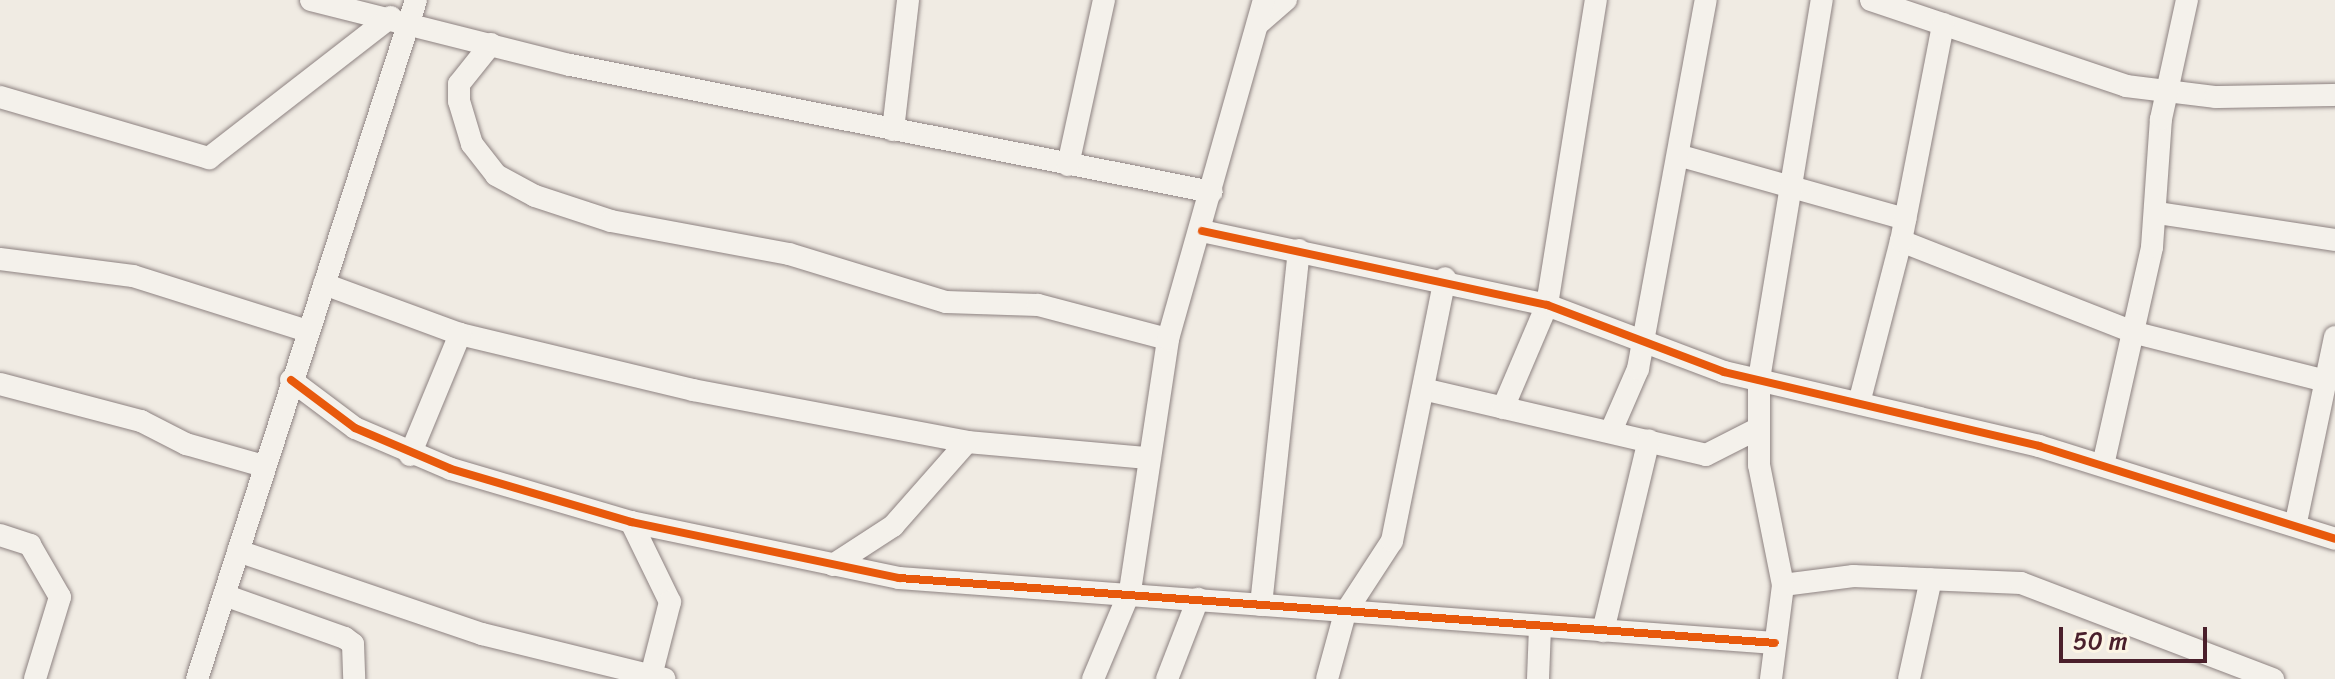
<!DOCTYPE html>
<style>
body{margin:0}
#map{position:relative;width:2335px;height:679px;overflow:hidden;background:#f0ebe3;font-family:Sriracha,sans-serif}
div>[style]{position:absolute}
.roads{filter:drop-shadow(0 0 2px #8d8281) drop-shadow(0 0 2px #8d8281)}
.minor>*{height:22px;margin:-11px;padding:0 11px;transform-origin:11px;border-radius:11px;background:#f4f1eb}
.cycleway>*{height:8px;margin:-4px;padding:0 4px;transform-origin:4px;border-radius:4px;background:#e8590c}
span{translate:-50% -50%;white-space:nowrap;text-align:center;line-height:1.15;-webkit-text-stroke:6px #fcf5e5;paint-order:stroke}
.scale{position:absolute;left:2059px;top:627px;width:148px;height:36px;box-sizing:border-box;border:4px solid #4a1f2b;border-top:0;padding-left:10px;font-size:24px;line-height:28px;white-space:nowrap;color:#4a1f2b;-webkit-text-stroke:6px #fcf5e5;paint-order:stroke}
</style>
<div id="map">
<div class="roads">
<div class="minor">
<i style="left:311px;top:0;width:267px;rotate:14.1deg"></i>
<i style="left:570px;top:65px;width:654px;rotate:11.19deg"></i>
<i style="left:1871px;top:0;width:269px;rotate:18.6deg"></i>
<i style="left:2126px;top:86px;width:91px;rotate:7deg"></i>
<i style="left:2216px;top:97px;width:119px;rotate:-1deg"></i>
<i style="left:1258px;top:24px;width:37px;rotate:-41deg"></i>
<i style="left:491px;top:44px;width:51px;rotate:128.7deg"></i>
<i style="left:459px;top:84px;width:17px;rotate:90deg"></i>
<i style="left:459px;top:101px;width:45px;rotate:73.2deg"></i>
<i style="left:472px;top:144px;width:39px;rotate:52deg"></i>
<i style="left:496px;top:175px;width:44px;rotate:28.3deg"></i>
<i style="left:535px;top:196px;width:80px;rotate:18.2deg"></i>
<i style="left:611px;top:221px;width:181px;rotate:10.5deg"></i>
<i style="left:789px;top:254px;width:164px;rotate:17deg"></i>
<i style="left:946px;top:302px;width:92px;rotate:1.9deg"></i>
<i style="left:1038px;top:305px;width:134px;rotate:14.7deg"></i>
<i style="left:0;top:97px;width:218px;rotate:16.3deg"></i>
<i style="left:209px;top:158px;width:230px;rotate:-37.8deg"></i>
<i style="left:893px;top:130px;width:131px;rotate:-83.4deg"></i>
<i style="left:1681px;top:156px;width:233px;rotate:15.7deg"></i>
<i style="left:1068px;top:165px;width:169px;rotate:-77.7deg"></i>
<i style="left:2158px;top:213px;width:179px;rotate:8.7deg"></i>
<i style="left:1202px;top:231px;width:353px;rotate:12.1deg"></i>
<i style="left:1547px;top:305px;width:189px;rotate:20.7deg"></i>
<i style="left:1724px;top:372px;width:324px;rotate:13.2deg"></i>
<i style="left:2039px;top:446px;width:310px;rotate:17.4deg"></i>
<i style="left:1901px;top:241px;width:252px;rotate:21.4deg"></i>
<i style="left:2136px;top:333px;width:196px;rotate:14.2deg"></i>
<i style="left:0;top:259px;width:134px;rotate:7.3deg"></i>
<i style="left:133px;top:276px;width:182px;rotate:17.5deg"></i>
<i style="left:324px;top:284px;width:145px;rotate:20.2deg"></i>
<i style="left:460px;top:334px;width:240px;rotate:13.5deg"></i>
<i style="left:693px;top:390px;width:279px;rotate:10.7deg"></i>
<i style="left:967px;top:442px;width:182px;rotate:5.1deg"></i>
<i style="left:291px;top:380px;width:80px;rotate:36.9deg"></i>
<i style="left:355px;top:428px;width:104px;rotate:23.1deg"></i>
<i style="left:451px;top:469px;width:188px;rotate:16.4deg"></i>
<i style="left:631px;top:522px;width:274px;rotate:11.8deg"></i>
<i style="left:899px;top:578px;width:878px;rotate:4.24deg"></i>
<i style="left:0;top:384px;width:146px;rotate:14.7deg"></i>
<i style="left:141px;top:421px;width:51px;rotate:27.1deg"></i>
<i style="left:186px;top:444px;width:81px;rotate:15.8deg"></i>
<i style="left:1427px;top:390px;width:286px;rotate:13.1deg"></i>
<i style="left:1706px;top:455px;width:59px;rotate:-27deg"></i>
<i style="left:1859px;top:403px;width:167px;rotate:-75.5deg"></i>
<i style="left:1901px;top:241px;width:221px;rotate:-79deg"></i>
<i style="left:1503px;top:408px;width:112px;rotate:-66.9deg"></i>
<i style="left:1547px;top:305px;width:309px;rotate:-80.9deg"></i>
<i style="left:1611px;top:431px;width:68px;rotate:-66.5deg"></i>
<i style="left:1638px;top:369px;width:375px;rotate:-79.6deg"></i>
<i style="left:410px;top:455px;width:131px;rotate:-67.5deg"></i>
<i style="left:2103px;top:465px;width:223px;rotate:-77.3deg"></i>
<i style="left:2152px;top:247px;width:128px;rotate:-86deg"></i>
<i style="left:2161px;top:119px;width:122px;rotate:-77.7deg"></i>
<i style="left:631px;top:522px;width:89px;rotate:64deg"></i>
<i style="left:670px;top:602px;width:76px;rotate:104.4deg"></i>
<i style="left:2296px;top:522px;width:189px;rotate:-78.1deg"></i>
<i style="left:0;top:535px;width:32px;rotate:18deg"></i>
<i style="left:30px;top:545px;width:60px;rotate:60deg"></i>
<i style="left:60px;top:597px;width:86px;rotate:107deg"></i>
<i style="left:238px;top:551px;width:258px;rotate:18.8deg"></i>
<i style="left:482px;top:634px;width:188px;rotate:13.8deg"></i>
<i style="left:833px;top:565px;width:72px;rotate:-33deg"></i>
<i style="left:893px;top:526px;width:112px;rotate:-48.6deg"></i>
<i style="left:1783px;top:585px;width:71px;rotate:-7.3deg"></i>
<i style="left:1853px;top:576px;width:168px;rotate:2.4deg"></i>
<i style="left:2021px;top:583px;width:270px;rotate:20.9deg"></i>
<i style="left:224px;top:595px;width:128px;rotate:19.6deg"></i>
<i style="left:345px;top:638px;width:10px;rotate:37deg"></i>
<i style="left:353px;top:644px;width:35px;rotate:88deg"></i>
<i style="left:1261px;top:605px;width:357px;rotate:-83.9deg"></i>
<i style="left:1603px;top:631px;width:196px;rotate:-76.5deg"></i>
<i style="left:197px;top:679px;width:713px;rotate:-72.12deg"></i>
<i style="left:1093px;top:679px;width:95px;rotate:-67.2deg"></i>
<i style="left:1130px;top:591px;width:255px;rotate:-81.4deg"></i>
<i style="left:1168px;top:339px;width:352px;rotate:-74.2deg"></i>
<i style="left:1167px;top:679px;width:86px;rotate:-68.8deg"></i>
<i style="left:1327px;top:679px;width:68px;rotate:-74.7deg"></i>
<i style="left:1345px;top:613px;width:86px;rotate:-56.9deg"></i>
<i style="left:1392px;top:541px;width:268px;rotate:-78.6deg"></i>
<i style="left:1538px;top:679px;width:53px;rotate:-87.8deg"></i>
<i style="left:1771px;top:679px;width:95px;rotate:-82.7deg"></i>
<i style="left:1783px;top:585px;width:122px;rotate:-101.3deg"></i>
<i style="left:1759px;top:465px;width:86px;rotate:-90deg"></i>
<i style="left:1759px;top:379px;width:384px;rotate:-80.6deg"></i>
<i style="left:1909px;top:679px;width:102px;rotate:-77.6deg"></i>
</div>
</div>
<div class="cycleway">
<i style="left:1202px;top:231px;width:353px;rotate:12.1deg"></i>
<i style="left:1547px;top:305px;width:189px;rotate:20.7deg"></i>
<i style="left:1724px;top:372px;width:324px;rotate:13.2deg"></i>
<i style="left:2039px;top:446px;width:310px;rotate:17.4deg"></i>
<i style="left:291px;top:380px;width:80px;rotate:36.9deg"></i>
<i style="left:355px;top:428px;width:104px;rotate:23.1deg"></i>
<i style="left:451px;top:469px;width:188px;rotate:16.4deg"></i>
<i style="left:631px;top:522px;width:274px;rotate:11.8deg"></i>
<i style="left:899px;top:578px;width:878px;rotate:4.24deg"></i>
</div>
<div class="scale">50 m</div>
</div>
